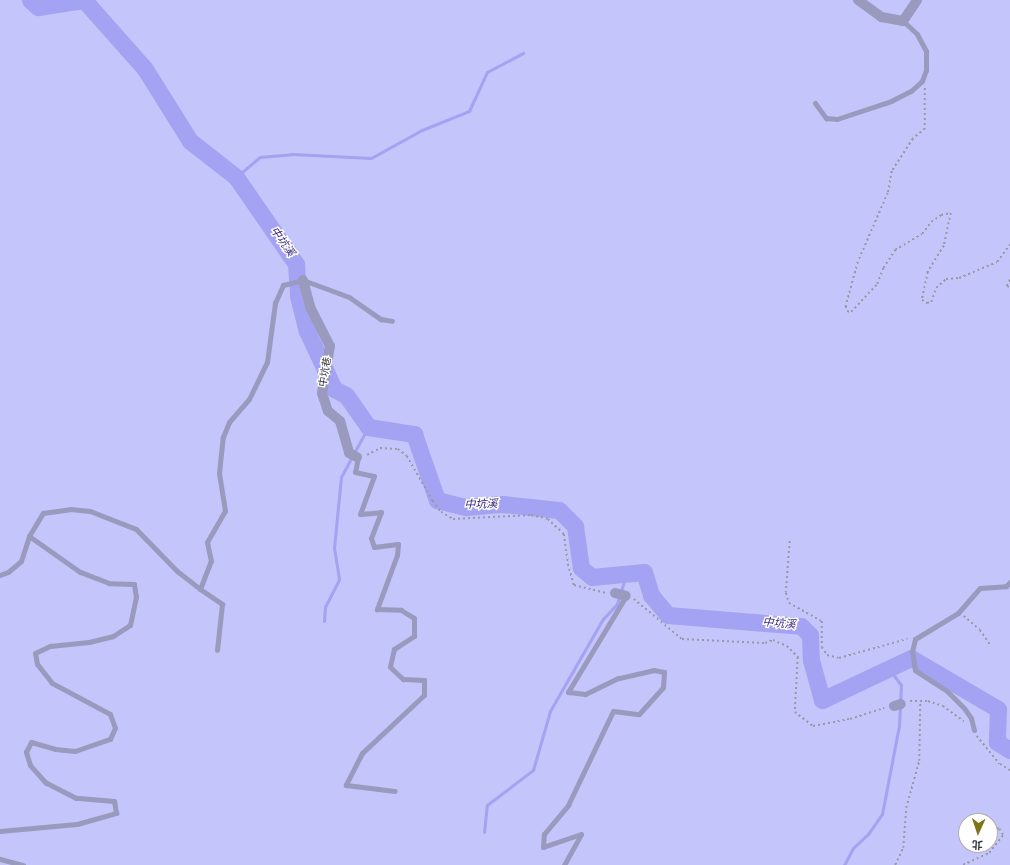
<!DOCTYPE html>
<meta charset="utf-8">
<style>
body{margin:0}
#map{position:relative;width:1010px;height:865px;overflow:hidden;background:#eff0fe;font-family:"Fira Sans Condensed","Noto Sans TC",sans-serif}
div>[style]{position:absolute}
.green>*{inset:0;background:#c4c5fa}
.stream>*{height:3px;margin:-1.5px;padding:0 1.5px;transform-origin:1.5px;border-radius:1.5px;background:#a3a2f3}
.river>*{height:17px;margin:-8.5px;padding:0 8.5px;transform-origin:8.5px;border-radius:8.5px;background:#a3a2f3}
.path>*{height:1.5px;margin-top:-0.75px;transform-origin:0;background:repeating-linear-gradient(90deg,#9899a3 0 2px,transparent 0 5px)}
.lane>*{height:5px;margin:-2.5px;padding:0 2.5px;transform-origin:2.5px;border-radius:2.5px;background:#999abd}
.street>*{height:10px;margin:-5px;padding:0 5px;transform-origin:5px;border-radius:5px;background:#999abd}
span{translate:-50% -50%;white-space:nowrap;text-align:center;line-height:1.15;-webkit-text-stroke:3px #fefefe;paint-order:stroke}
.street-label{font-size:10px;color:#35363b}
.water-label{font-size:11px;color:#32217d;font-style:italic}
.north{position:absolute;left:958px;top:813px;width:40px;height:40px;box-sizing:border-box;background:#fefefe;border:1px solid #aeaeb0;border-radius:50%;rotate:183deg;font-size:11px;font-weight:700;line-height:16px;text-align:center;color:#35363b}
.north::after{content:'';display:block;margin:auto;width:14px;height:18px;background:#7e7519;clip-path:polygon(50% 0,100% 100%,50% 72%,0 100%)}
</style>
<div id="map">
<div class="green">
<i style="clip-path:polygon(evenodd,0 0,1010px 0,1010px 865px,0 865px,0 0,966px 821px,990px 821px,990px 845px,966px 845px,966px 821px)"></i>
</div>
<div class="stream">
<i style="left:236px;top:177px;width:31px;rotate:-40deg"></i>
<i style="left:260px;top:157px;width:32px;rotate:-5deg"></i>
<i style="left:292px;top:154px;width:79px;rotate:2.9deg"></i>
<i style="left:371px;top:158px;width:58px;rotate:-28.8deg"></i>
<i style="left:422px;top:130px;width:51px;rotate:-22deg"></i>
<i style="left:469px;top:111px;width:43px;rotate:-65.2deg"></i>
<i style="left:487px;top:72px;width:41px;rotate:-27.8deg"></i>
<i style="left:324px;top:621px;width:14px;rotate:-86deg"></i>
<i style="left:325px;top:607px;width:31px;rotate:-63deg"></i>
<i style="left:339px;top:579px;width:31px;rotate:-99deg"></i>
<i style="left:334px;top:548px;width:71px;rotate:-84.4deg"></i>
<i style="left:341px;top:477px;width:57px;rotate:-61.6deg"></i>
<i style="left:484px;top:832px;width:27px;rotate:-84deg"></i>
<i style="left:487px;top:805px;width:58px;rotate:-37.3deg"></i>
<i style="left:533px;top:770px;width:61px;rotate:-73.9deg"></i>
<i style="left:550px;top:711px;width:106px;rotate:-60.1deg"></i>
<i style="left:603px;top:619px;width:21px;rotate:-47deg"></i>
<i style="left:617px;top:604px;width:31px;rotate:-73deg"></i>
<i style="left:844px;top:865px;width:19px;rotate:-62deg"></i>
<i style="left:853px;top:848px;width:21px;rotate:-43deg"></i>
<i style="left:868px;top:834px;width:24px;rotate:-55deg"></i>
<i style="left:882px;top:814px;width:90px;rotate:-79.1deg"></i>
<i style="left:899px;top:726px;width:41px;rotate:-87.2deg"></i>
<i style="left:901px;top:685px;width:20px;rotate:-127deg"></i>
</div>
<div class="river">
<i style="left:30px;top:0;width:11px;rotate:41deg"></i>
<i style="left:38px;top:7px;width:47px;rotate:-8.7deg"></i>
<i style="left:84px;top:0;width:92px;rotate:48.5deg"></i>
<i style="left:145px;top:69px;width:85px;rotate:58deg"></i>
<i style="left:190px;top:141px;width:58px;rotate:38deg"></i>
<i style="left:236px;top:177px;width:106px;rotate:55.4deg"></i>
<i style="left:296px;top:264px;width:32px;rotate:86deg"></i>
<i style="left:298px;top:296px;width:36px;rotate:76deg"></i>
<i style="left:307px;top:331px;width:64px;rotate:65deg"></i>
<i style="left:334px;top:389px;width:13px;rotate:27deg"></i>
<i style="left:346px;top:395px;width:39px;rotate:55deg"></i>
<i style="left:368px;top:427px;width:47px;rotate:8.7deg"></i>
<i style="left:414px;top:434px;width:70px;rotate:70.8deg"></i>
<i style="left:437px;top:500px;width:30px;rotate:14deg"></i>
<i style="left:466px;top:507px;width:36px;rotate:-5deg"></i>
<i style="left:502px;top:504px;width:57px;rotate:6deg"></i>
<i style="left:559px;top:510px;width:23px;rotate:45deg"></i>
<i style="left:575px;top:526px;width:42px;rotate:81.9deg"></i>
<i style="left:581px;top:568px;width:14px;rotate:39deg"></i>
<i style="left:592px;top:577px;width:52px;rotate:-5.5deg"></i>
<i style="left:644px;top:572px;width:24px;rotate:73deg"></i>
<i style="left:651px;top:595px;width:26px;rotate:50deg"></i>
<i style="left:668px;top:615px;width:133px;rotate:4.7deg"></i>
<i style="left:801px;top:626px;width:13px;rotate:45deg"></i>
<i style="left:810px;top:635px;width:25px;rotate:88deg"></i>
<i style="left:811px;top:660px;width:41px;rotate:74.6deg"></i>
<i style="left:822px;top:700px;width:98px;rotate:-25.3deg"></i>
<i style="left:911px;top:658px;width:101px;rotate:30.4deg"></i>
<i style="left:998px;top:709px;width:33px;rotate:92deg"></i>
<i style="left:997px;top:742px;width:15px;rotate:32deg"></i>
</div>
<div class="path">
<i style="left:925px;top:88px;width:41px;rotate:90deg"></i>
<i style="left:925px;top:129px;width:16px;rotate:140deg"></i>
<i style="left:913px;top:139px;width:38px;rotate:123deg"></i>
<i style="left:892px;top:171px;width:22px;rotate:100deg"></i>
<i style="left:888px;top:193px;width:75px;rotate:113.5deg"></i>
<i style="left:858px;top:262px;width:46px;rotate:105.3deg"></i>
<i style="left:846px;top:306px;width:5px;rotate:79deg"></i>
<i style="left:847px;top:311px;width:4px;rotate:14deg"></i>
<i style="left:851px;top:312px;width:38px;rotate:-47deg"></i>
<i style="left:877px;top:284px;width:17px;rotate:-69deg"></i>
<i style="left:883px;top:268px;width:22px;rotate:-56deg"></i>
<i style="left:895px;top:250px;width:31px;rotate:-31deg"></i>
<i style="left:922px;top:234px;width:15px;rotate:-53deg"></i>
<i style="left:931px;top:222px;width:12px;rotate:-35deg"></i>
<i style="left:941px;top:215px;width:10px;rotate:-11deg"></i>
<i style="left:951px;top:213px;width:34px;rotate:102deg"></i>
<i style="left:944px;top:246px;width:31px;rotate:122deg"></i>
<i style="left:928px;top:272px;width:29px;rotate:102deg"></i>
<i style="left:922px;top:300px;width:6px;rotate:31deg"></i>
<i style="left:927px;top:303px;width:4px;rotate:-14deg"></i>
<i style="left:931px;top:302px;width:15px;rotate:-70deg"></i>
<i style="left:936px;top:288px;width:13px;rotate:-42deg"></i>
<i style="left:946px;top:279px;width:13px;rotate:-4deg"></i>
<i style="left:959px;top:278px;width:41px;rotate:-22.8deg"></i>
<i style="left:997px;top:262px;width:22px;rotate:-54deg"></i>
<i style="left:1010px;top:280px;width:7px;rotate:117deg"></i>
<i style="left:1007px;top:286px;width:3px;rotate:18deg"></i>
<i style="left:367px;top:455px;width:15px;rotate:-28deg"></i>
<i style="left:380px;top:448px;width:18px;rotate:3deg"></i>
<i style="left:398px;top:449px;width:11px;rotate:38deg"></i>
<i style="left:407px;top:456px;width:52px;rotate:60deg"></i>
<i style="left:433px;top:501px;width:14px;rotate:54deg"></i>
<i style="left:441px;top:512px;width:14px;rotate:30deg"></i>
<i style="left:453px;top:519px;width:78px;rotate:-2.9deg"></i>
<i style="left:531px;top:515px;width:17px;rotate:13deg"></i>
<i style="left:548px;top:519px;width:22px;rotate:43deg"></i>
<i style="left:564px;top:534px;width:30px;rotate:82deg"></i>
<i style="left:568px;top:564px;width:22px;rotate:74deg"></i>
<i style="left:574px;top:585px;width:32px;rotate:14deg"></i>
<i style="left:790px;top:541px;width:52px;rotate:94.4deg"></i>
<i style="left:786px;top:593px;width:10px;rotate:73deg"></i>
<i style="left:789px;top:603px;width:38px;rotate:29deg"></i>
<i style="left:822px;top:621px;width:26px;rotate:90deg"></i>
<i style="left:822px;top:647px;width:9px;rotate:58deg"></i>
<i style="left:827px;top:655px;width:12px;rotate:14deg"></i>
<i style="left:839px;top:658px;width:71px;rotate:-15.6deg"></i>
<i style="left:634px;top:599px;width:62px;rotate:39.8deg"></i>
<i style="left:682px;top:639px;width:83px;rotate:2.8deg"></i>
<i style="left:765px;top:643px;width:9px;rotate:-21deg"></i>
<i style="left:773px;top:640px;width:15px;rotate:23deg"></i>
<i style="left:787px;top:646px;width:16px;rotate:45deg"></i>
<i style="left:798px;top:657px;width:55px;rotate:93.1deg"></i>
<i style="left:795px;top:712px;width:23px;rotate:38deg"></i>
<i style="left:813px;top:726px;width:38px;rotate:-11deg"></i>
<i style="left:850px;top:719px;width:36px;rotate:-18deg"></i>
<i style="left:964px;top:616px;width:21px;rotate:41deg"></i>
<i style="left:980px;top:630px;width:19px;rotate:55deg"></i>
<i style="left:910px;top:701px;width:18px"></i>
<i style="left:928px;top:701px;width:16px;rotate:18deg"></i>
<i style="left:943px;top:706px;width:26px;rotate:36deg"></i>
<i style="left:977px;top:736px;width:36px;rotate:51deg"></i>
<i style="left:1000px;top:764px;width:12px;rotate:31deg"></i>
<i style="left:965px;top:830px;width:1px"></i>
<i style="left:895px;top:865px;width:19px;rotate:-65deg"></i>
<i style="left:903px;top:848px;width:40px;rotate:-85.7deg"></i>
<i style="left:906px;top:808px;width:49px;rotate:-74.5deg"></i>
<i style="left:919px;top:761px;width:60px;rotate:-89deg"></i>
<i style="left:963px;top:865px;width:29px;rotate:-25deg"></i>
<i style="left:989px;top:853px;width:23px;rotate:-52deg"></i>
<i style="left:1003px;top:835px;width:7px;rotate:-124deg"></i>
<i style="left:999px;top:829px;width:9px;rotate:-174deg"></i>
</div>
<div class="lane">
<i style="left:815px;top:103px;width:19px;rotate:54deg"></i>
<i style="left:826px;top:118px;width:11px;rotate:5deg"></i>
<i style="left:837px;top:119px;width:57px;rotate:-18.4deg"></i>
<i style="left:891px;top:101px;width:22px;rotate:-27deg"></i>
<i style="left:911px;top:91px;width:15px;rotate:-42deg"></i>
<i style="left:922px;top:81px;width:12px;rotate:-70deg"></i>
<i style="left:926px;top:70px;width:19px;rotate:-90deg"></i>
<i style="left:926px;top:51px;width:19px;rotate:-118deg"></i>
<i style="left:917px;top:34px;width:19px;rotate:-137deg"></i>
<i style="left:358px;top:457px;width:15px;rotate:101deg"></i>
<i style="left:355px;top:472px;width:19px;rotate:12deg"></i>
<i style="left:374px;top:476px;width:40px;rotate:110.2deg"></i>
<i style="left:360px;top:514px;width:21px;rotate:-5deg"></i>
<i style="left:381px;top:512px;width:28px;rotate:111deg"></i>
<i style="left:371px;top:538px;width:9px;rotate:72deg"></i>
<i style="left:374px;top:547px;width:24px;rotate:-7deg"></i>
<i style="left:398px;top:544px;width:11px;rotate:95deg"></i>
<i style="left:397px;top:555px;width:58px;rotate:110.3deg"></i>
<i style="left:377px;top:609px;width:24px;rotate:2deg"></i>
<i style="left:401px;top:610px;width:15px;rotate:32deg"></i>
<i style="left:414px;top:618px;width:18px;rotate:90deg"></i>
<i style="left:414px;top:636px;width:24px;rotate:147deg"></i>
<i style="left:394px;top:649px;width:18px;rotate:103deg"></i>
<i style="left:390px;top:667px;width:18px;rotate:43deg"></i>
<i style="left:403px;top:679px;width:21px;rotate:3deg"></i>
<i style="left:424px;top:680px;width:15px;rotate:90deg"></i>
<i style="left:424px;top:695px;width:85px;rotate:136.9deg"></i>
<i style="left:362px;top:753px;width:36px;rotate:117deg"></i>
<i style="left:346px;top:785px;width:49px;rotate:7deg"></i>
<i style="left:0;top:575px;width:9px;rotate:-21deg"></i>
<i style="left:8px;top:572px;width:17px;rotate:-40deg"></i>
<i style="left:21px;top:561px;width:26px;rotate:-72deg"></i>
<i style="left:29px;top:536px;width:27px;rotate:-59deg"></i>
<i style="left:43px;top:513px;width:27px;rotate:-8deg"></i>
<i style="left:70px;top:509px;width:20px;rotate:6deg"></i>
<i style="left:90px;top:511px;width:49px;rotate:21.4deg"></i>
<i style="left:136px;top:529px;width:59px;rotate:45.7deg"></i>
<i style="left:177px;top:571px;width:29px;rotate:38deg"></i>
<i style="left:200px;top:589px;width:30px;rotate:-69deg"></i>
<i style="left:211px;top:561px;width:19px;rotate:-102deg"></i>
<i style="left:207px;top:542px;width:36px;rotate:-60deg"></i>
<i style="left:225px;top:511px;width:38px;rotate:-99deg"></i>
<i style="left:219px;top:473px;width:36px;rotate:-84deg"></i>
<i style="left:223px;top:437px;width:16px;rotate:-68deg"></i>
<i style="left:229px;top:422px;width:30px;rotate:-49deg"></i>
<i style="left:249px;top:399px;width:41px;rotate:-64.1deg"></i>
<i style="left:267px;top:362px;width:60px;rotate:-82.3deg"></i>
<i style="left:275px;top:303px;width:20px;rotate:-66deg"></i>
<i style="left:283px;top:285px;width:21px;rotate:-14deg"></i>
<i style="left:303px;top:280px;width:49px;rotate:20.3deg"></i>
<i style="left:349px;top:297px;width:39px;rotate:35deg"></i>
<i style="left:381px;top:319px;width:11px;rotate:10deg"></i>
<i style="left:200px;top:589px;width:27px;rotate:34deg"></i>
<i style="left:222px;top:604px;width:46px;rotate:96.2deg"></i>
<i style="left:974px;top:730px;width:12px;rotate:-104deg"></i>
<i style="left:971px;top:718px;width:12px;rotate:-125deg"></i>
<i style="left:964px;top:708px;width:24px;rotate:-135deg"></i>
<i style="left:947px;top:691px;width:38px;rotate:-147deg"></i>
<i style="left:915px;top:670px;width:18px;rotate:-99deg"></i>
<i style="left:912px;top:652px;width:13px;rotate:-77deg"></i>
<i style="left:915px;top:639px;width:50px;rotate:-31.2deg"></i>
<i style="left:958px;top:613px;width:33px;rotate:-49deg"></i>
<i style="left:980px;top:588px;width:26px;rotate:-4deg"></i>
<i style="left:1006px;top:586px;width:6px;rotate:-45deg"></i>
<i style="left:0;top:831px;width:77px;rotate:-5.2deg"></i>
<i style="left:77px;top:824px;width:41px;rotate:-15.8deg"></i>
<i style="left:116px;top:813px;width:12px;rotate:-99deg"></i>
<i style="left:114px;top:801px;width:38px;rotate:-175deg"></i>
<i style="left:76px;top:798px;width:34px;rotate:-153deg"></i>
<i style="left:46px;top:783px;width:24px;rotate:-132deg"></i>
<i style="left:30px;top:765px;width:14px;rotate:-107deg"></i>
<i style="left:26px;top:752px;width:11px;rotate:-63deg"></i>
<i style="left:31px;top:742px;width:25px;rotate:16deg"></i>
<i style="left:55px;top:749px;width:20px;rotate:6deg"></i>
<i style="left:75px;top:751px;width:37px;rotate:-19deg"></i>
<i style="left:110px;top:739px;width:12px;rotate:-66deg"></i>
<i style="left:115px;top:728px;width:15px;rotate:-110deg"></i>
<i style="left:110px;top:714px;width:66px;rotate:-151.9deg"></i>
<i style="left:52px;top:683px;width:24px;rotate:-128deg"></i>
<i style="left:37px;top:664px;width:11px;rotate:-100deg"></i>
<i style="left:35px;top:653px;width:17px;rotate:-25deg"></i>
<i style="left:50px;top:646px;width:39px;rotate:-6deg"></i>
<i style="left:89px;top:642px;width:25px;rotate:-14deg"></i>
<i style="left:113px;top:636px;width:20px;rotate:-33deg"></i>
<i style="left:130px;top:625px;width:29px;rotate:-78deg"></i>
<i style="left:136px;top:597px;width:13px;rotate:-99deg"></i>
<i style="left:134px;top:584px;width:25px;rotate:-178deg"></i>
<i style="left:109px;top:583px;width:31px;rotate:-159deg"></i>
<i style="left:80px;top:572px;width:62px;rotate:-144.8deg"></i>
<i style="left:0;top:859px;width:24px;rotate:15deg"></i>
<i style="left:564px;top:865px;width:35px;rotate:-61deg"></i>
<i style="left:581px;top:834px;width:40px;rotate:161.1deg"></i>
<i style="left:543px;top:847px;width:13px;rotate:-86deg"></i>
<i style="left:544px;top:834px;width:38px;rotate:-50deg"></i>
<i style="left:568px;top:805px;width:104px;rotate:-64.4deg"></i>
<i style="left:613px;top:711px;width:26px;rotate:7deg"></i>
<i style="left:639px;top:714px;width:36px;rotate:-48deg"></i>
<i style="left:663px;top:687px;width:15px;rotate:-86deg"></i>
<i style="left:664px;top:672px;width:10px;rotate:-169deg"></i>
<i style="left:654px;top:670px;width:37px;rotate:167deg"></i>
<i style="left:618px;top:678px;width:37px;rotate:154deg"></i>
<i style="left:585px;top:694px;width:17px;rotate:-173deg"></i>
<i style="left:568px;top:692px;width:112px;rotate:-58.9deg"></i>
</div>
<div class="street">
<i style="left:858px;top:0;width:29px;rotate:36deg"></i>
<i style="left:881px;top:17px;width:22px;rotate:10deg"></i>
<i style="left:903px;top:21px;width:25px;rotate:-56deg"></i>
<i style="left:303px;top:280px;width:28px;rotate:75deg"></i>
<i style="left:310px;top:307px;width:44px;rotate:62.9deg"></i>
<i style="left:330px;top:346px;width:48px;rotate:99.7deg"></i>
<i style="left:322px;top:393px;width:19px;rotate:72deg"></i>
<i style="left:328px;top:411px;width:16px;rotate:40deg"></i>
<i style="left:340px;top:421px;width:33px;rotate:74deg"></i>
<i style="left:349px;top:453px;width:9px;rotate:27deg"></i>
<i style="left:615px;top:593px;width:11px;rotate:15deg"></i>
<i style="left:894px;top:706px;width:7px;rotate:-16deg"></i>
</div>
<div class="street-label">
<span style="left:326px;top:372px;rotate:-80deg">中坑巷</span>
</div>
<div class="water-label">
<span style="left:282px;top:242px;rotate:55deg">中坑溪</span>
<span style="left:481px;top:505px;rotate:-1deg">中坑溪</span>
<span style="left:779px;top:624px;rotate:5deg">中坑溪</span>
</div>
<div class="north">北</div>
</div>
